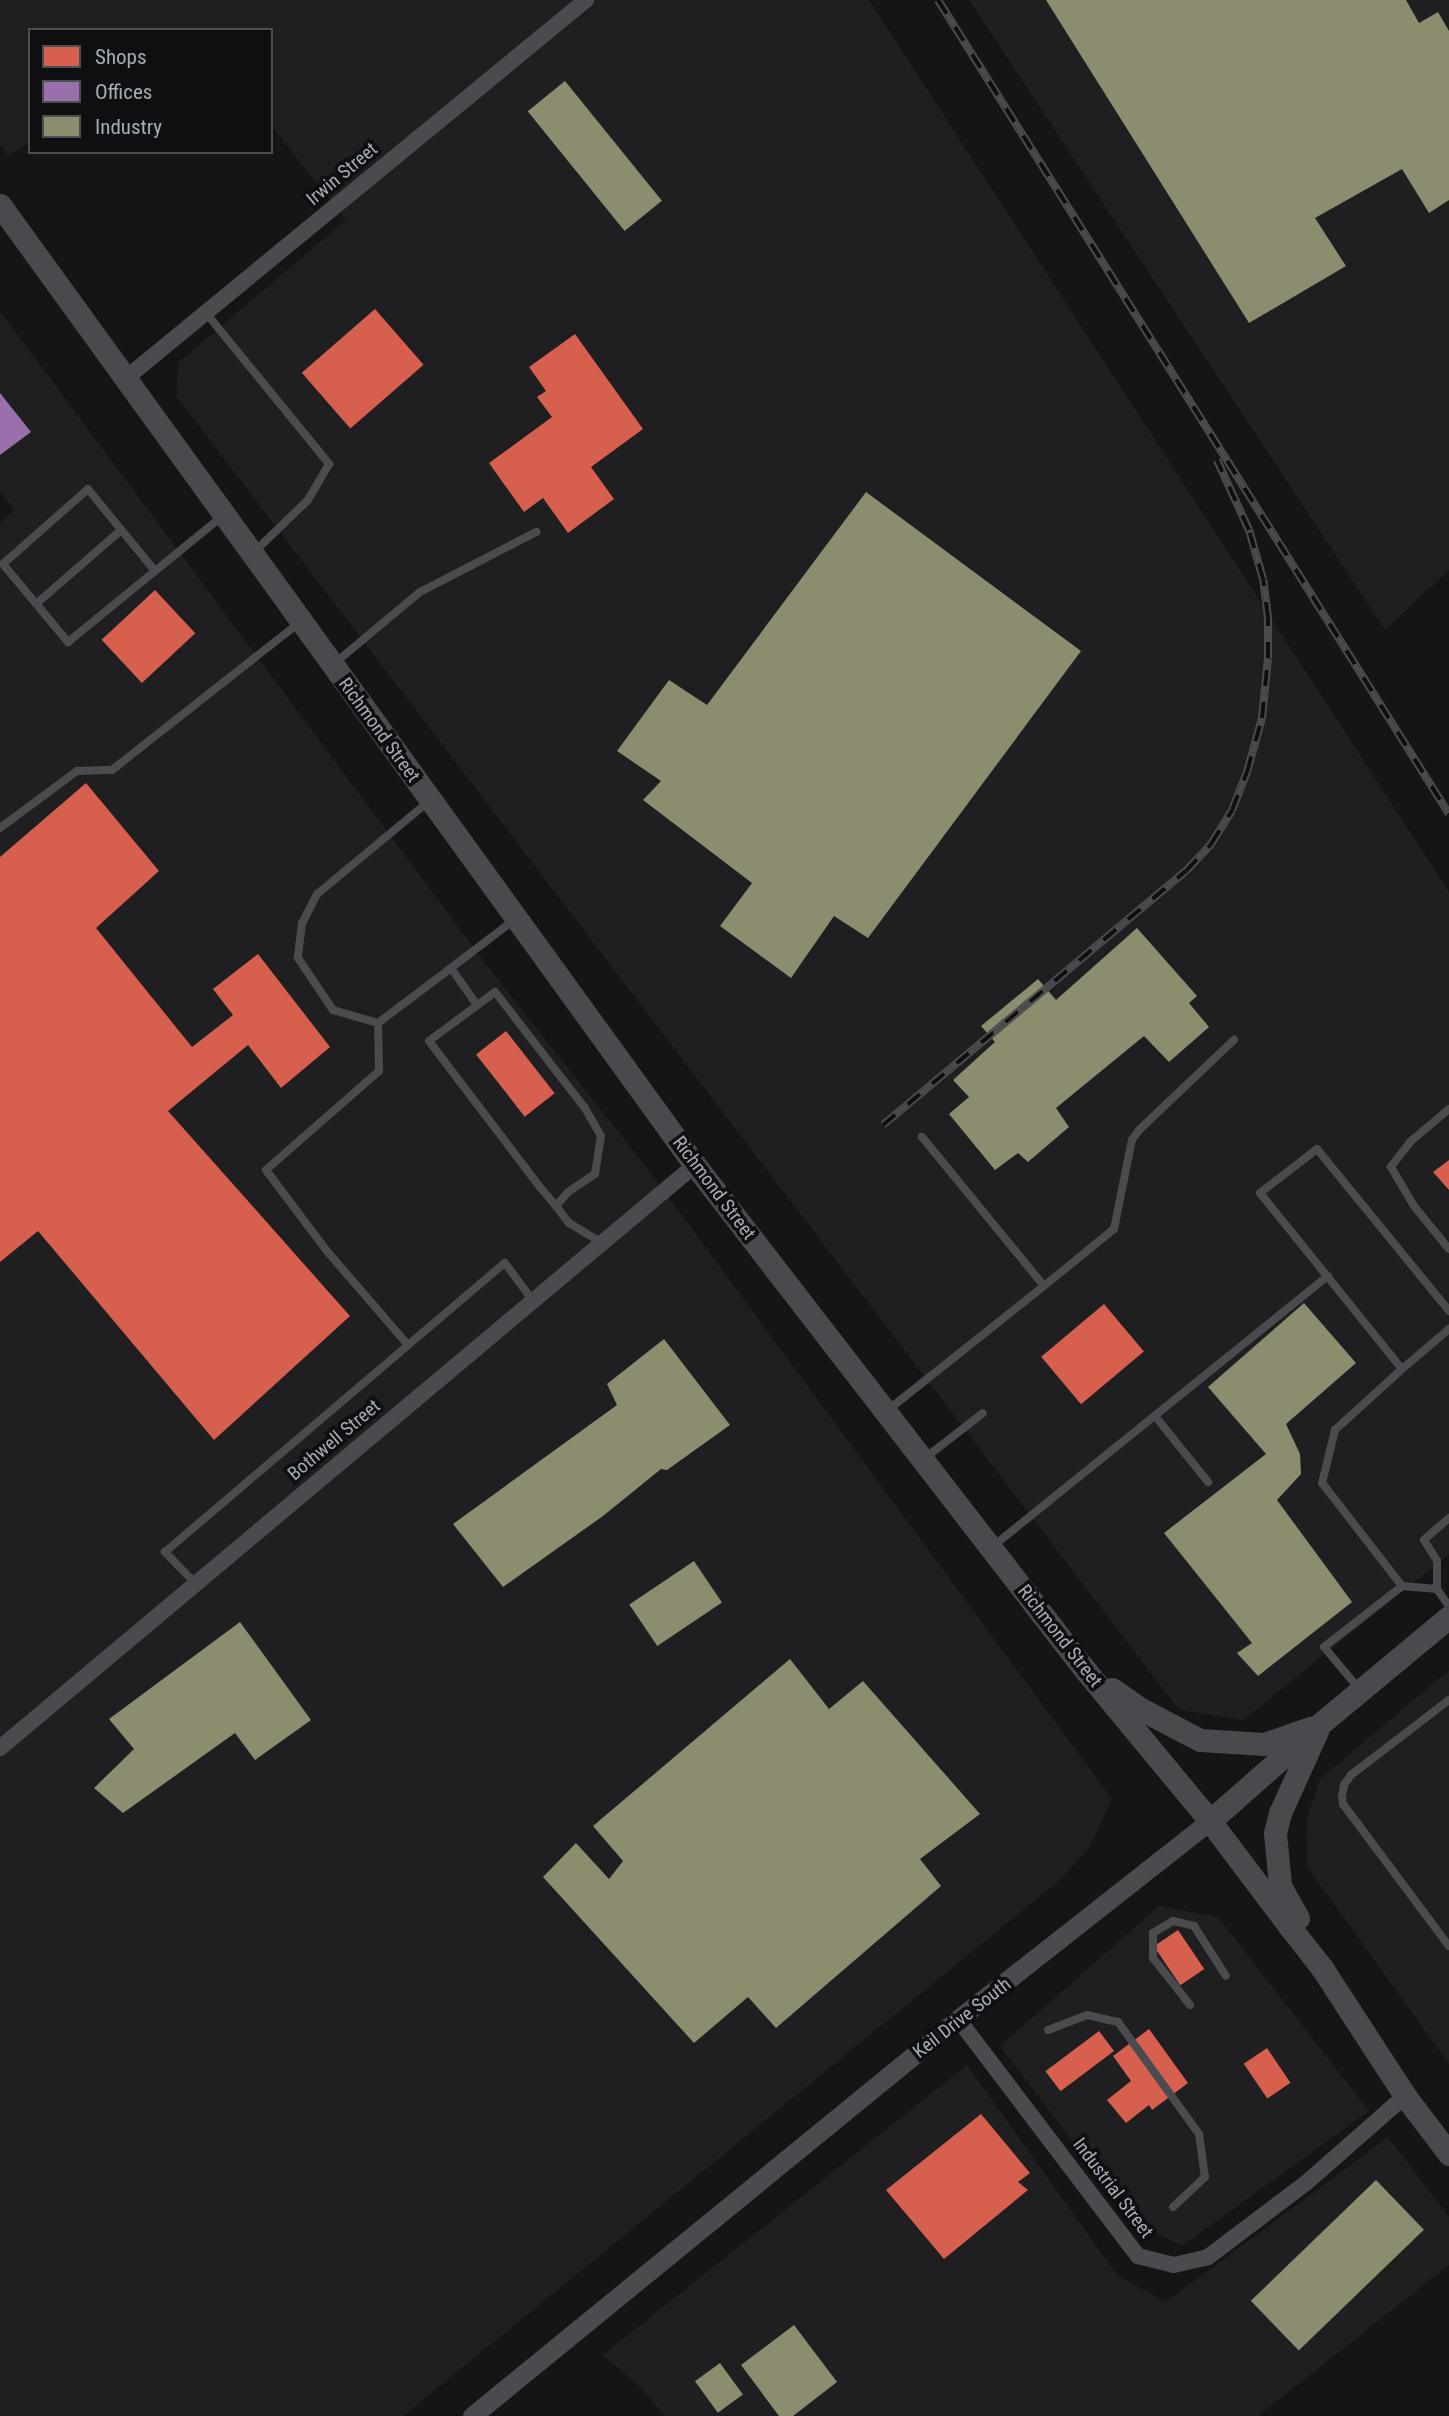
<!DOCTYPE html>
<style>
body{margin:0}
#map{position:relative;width:1449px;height:2416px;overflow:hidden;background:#151515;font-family:"Roboto Condensed",sans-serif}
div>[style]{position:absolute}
.built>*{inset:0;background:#1f1f21}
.shops>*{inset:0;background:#d6604d;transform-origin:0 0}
.offices>*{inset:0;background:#9970ab}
.industry>*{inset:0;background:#8c8c6e;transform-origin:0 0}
.service>*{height:8px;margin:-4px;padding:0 4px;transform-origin:4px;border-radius:4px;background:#494b4e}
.minor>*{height:16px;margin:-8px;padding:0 8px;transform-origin:8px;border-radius:8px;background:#494b4e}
.tertiary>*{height:19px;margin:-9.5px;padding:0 9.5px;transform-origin:9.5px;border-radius:9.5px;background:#494b4e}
.secondary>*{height:23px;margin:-11.5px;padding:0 11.5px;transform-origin:11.5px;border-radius:11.5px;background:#484a4d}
.rail>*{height:8px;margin-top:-4px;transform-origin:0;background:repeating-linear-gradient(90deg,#0f0f11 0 16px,#494b4e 0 32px);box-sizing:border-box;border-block:2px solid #494b4e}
span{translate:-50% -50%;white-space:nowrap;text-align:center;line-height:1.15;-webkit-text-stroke:7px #0f0f11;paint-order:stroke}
.street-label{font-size:19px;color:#a5adb7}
.legend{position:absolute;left:28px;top:28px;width:245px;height:126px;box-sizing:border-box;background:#0f0f11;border:2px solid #4b4e53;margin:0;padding:9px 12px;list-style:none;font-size:21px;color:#a5adb7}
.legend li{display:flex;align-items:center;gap:14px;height:35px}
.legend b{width:35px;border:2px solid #4b4e53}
</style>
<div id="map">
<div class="built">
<i style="clip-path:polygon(0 0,869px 0,1449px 892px,1449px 1554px,1243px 1720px,1179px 1710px,177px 397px,178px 363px,346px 220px,271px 125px,271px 30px,30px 30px,30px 142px,8px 156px,0 145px)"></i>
<i style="clip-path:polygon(969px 0,1449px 0,1449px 570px,1385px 630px)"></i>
<i style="clip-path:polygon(0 311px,485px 963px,653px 1176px,1112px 1799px,1089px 1848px,1061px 1879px,403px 2416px,0 2416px,0 523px,15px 510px,0 492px)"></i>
<i style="clip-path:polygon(1449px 1670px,1449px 2064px,1308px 1868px,1306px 1821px,1320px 1779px)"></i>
<i style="clip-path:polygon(1159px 1906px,1218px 1917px,1369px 2111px,1182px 2246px,1135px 2224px,1000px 2046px)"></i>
<i style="clip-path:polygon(967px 2065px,1117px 2275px,1166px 2302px,1388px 2137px,1449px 2217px,1449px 2265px,1258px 2416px,665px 2416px,641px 2388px,603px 2355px)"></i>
</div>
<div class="shops">
<i style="left:375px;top:309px;width:74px;height:97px;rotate:49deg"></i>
<i style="clip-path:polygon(575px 334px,643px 429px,591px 467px,614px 499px,568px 533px,543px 498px,524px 512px,489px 463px,552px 417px,537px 397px,546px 391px,529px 367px)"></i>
<i style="left:155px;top:590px;width:59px;height:73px;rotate:47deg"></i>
<i style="clip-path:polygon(86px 783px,159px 871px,96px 928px,192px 1047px,233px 1015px,213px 989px,258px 954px,330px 1047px,281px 1088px,248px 1045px,168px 1111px,350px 1316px,214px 1440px,38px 1231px,0 1262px,0 857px)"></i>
<i style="left:506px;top:1031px;width:79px;height:38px;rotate:52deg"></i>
<i style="clip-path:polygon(1449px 1160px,1449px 1190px,1433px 1172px)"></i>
<i style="left:1104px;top:1304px;width:62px;height:82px;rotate:50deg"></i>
<i style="left:1178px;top:1930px;width:47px;height:29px;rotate:56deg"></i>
<i style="clip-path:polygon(1149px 2029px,1188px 2083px,1152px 2110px,1149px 2105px,1126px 2123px,1107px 2100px,1131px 2081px,1113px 2056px)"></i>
<i style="left:1099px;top:2031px;width:25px;height:67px;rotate:53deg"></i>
<i style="left:1267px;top:2048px;width:42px;height:28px;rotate:56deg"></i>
<i style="clip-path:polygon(981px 2114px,1030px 2173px,1018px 2182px,1028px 2190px,944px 2259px,886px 2190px)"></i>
</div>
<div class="offices">
<i style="clip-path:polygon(0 393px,31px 432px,0 455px)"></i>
</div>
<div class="industry">
<i style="clip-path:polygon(1046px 0,1406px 0,1419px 23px,1438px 12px,1449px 31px,1449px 200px,1429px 213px,1402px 169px,1315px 218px,1346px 266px,1249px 323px)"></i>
<i style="left:565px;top:81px;width:154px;height:48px;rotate:51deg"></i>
<i style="clip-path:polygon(866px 492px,1081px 651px,868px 938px,834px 916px,791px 978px,720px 926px,752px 883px,643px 800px,661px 781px,617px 751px,669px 680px,707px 705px)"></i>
<i style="clip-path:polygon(1137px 928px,1197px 996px,1189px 1003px,1209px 1027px,1169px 1062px,1144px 1036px,1056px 1108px,1069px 1127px,1028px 1162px,1018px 1153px,995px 1170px,949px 1114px,969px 1097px,953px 1080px,995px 1042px,981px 1026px,1038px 979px,1056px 1000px)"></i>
<i style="clip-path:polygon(1304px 1303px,1356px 1363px,1286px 1424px,1300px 1454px,1301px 1474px,1277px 1500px,1352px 1602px,1258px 1676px,1237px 1653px,1252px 1643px,1164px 1533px,1266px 1454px,1208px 1387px)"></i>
<i style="clip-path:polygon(664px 1339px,730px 1425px,667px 1470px,661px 1469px,603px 1516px,503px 1587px,453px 1524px,617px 1405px,607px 1384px)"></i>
<i style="left:694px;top:1561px;width:50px;height:78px;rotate:56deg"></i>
<i style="clip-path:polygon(240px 1622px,311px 1720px,255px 1760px,235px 1733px,123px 1813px,94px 1788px,134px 1749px,109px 1719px)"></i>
<i style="clip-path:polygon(790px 1659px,829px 1709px,863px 1681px,980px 1814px,920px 1859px,941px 1886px,776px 2028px,748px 1997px,694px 2043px,543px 1877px,576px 1843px,609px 1879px,623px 1861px,593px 1826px)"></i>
<i style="left:1376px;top:2180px;width:69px;height:174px;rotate:46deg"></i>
<i style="clip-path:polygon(794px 2325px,837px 2382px,793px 2416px,779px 2416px,741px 2365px)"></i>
<i style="left:720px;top:2363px;width:39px;height:31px;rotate:54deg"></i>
</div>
<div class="service">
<i style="left:206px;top:313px;width:195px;rotate:50.8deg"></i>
<i style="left:329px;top:464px;width:42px;rotate:120.3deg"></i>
<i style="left:308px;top:500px;width:75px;rotate:136.1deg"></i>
<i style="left:155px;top:571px;width:106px;rotate:-129.3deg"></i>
<i style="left:88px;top:489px;width:113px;rotate:138.6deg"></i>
<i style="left:3px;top:564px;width:102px;rotate:50.2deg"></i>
<i style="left:68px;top:642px;width:198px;rotate:-39.2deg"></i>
<i style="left:36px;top:604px;width:113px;rotate:-41deg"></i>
<i style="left:335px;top:663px;width:111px;rotate:-39.9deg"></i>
<i style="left:420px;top:592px;width:131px;rotate:-27.3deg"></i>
<i style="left:428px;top:802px;width:144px;rotate:140.3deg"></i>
<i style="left:317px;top:894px;width:33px;rotate:117deg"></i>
<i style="left:302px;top:923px;width:35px;rotate:97deg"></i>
<i style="left:298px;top:958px;width:63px;rotate:56.1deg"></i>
<i style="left:333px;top:1010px;width:47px;rotate:16.1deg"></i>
<i style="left:378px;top:1023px;width:91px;rotate:-37deg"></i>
<i style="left:0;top:828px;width:96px;rotate:-36.5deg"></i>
<i style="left:77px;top:771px;width:35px;rotate:-2deg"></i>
<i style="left:112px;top:770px;width:238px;rotate:-38.2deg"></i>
<i style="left:477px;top:1005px;width:45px;rotate:-125.1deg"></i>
<i style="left:451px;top:968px;width:79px;rotate:-37.3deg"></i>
<i style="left:378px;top:1023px;width:48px;rotate:88.8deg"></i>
<i style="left:379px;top:1071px;width:150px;rotate:138.8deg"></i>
<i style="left:266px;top:1170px;width:100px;rotate:53.1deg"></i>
<i style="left:326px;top:1250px;width:125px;rotate:49.2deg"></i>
<i style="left:1449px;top:1109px;width:50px;rotate:139.9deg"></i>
<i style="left:1411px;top:1141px;width:33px;rotate:128deg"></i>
<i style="left:1391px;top:1167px;width:45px;rotate:59.5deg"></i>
<i style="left:1414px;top:1206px;width:55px;rotate:50.9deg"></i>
<i style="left:556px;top:1206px;width:18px;rotate:-49deg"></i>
<i style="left:568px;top:1192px;width:32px;rotate:-34deg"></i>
<i style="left:595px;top:1174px;width:38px;rotate:-81deg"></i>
<i style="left:601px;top:1136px;width:34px;rotate:-120deg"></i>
<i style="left:584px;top:1107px;width:145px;rotate:-127.7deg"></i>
<i style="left:495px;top:992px;width:82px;rotate:143.4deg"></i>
<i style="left:429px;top:1041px;width:183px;rotate:52.8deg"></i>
<i style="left:540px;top:1187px;width:25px;rotate:50deg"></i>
<i style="left:556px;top:1206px;width:21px;rotate:53deg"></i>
<i style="left:569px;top:1223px;width:39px;rotate:31deg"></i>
<i style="left:1044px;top:1286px;width:90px;rotate:-39.2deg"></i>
<i style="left:1114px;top:1229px;width:91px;rotate:-78.6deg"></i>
<i style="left:1132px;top:1140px;width:12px;rotate:-55deg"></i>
<i style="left:1139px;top:1130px;width:131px;rotate:-43.5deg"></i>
<i style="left:1402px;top:1369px;width:62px;rotate:-40.4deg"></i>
<i style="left:888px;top:1410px;width:199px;rotate:-38.5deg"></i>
<i style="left:1044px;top:1286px;width:193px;rotate:-129.3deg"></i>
<i style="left:1155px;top:1416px;width:85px;rotate:51.2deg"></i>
<i style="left:925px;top:1458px;width:73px;rotate:-37.8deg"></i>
<i style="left:1449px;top:1518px;width:33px;rotate:139deg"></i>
<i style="left:1424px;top:1540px;width:25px;rotate:58deg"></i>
<i style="left:1437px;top:1561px;width:28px;rotate:90deg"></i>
<i style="left:1437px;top:1589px;width:21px;rotate:55deg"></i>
<i style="left:992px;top:1547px;width:432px;rotate:-38.9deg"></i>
<i style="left:196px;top:1584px;width:45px;rotate:-134.1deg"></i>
<i style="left:165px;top:1552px;width:446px;rotate:-40.4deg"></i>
<i style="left:505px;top:1263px;width:47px;rotate:53.6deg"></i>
<i style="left:1437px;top:1589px;width:35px;rotate:-175deg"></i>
<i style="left:1402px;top:1586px;width:130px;rotate:-127.8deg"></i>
<i style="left:1322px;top:1483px;width:55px;rotate:-76.2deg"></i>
<i style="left:1335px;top:1430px;width:91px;rotate:-42.3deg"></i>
<i style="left:1402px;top:1369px;width:226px;rotate:-128.9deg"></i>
<i style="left:1260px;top:1193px;width:72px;rotate:-37.7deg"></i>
<i style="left:1317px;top:1149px;width:209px;rotate:50.8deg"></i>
<i style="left:1360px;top:1690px;width:56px;rotate:-129.9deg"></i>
<i style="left:1324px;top:1647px;width:99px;rotate:-38deg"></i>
<i style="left:1449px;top:1700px;width:123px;rotate:142.6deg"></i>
<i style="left:1351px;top:1775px;width:12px;rotate:125deg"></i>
<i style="left:1344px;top:1785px;width:11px;rotate:100deg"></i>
<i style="left:1342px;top:1796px;width:8px;rotate:83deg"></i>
<i style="left:1343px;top:1804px;width:177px;rotate:53.3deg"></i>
<i style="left:1190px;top:2005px;width:60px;rotate:-128.2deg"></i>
<i style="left:1153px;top:1958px;width:25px;rotate:-90deg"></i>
<i style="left:1153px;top:1933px;width:23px;rotate:-31deg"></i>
<i style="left:1173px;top:1921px;width:22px;rotate:13deg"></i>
<i style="left:1194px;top:1926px;width:59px;rotate:57.4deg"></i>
<i style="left:1048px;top:2030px;width:42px;rotate:-21deg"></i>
<i style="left:1087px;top:2015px;width:32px;rotate:13deg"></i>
<i style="left:1118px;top:2022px;width:138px;rotate:54.1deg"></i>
<i style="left:1199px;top:2134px;width:43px;rotate:82.1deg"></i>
<i style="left:1205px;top:2177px;width:44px;rotate:136.8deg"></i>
</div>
<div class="minor">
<i style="left:125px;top:379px;width:597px;rotate:-39.42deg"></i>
<i style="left:0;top:1748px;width:907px;rotate:-39.99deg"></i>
<i style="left:958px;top:2019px;width:298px;rotate:52.8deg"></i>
<i style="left:1138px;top:2256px;width:37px;rotate:14deg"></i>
<i style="left:1174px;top:2265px;width:35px;rotate:-13deg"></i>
<i style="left:1208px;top:2257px;width:123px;rotate:-37.1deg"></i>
<i style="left:1306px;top:2183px;width:132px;rotate:-41.3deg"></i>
</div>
<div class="tertiary">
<i style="left:472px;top:2416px;width:628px;rotate:-39.24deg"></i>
<i style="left:958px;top:2019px;width:320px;rotate:-38.2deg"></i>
</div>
<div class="secondary">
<i style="left:0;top:205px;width:1185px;rotate:54.1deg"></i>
<i style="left:695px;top:1165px;width:639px;rotate:52.31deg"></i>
<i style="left:1086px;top:1671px;width:195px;rotate:50.4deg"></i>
<i style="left:1210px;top:1821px;width:131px;rotate:53deg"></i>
<i style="left:1289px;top:1926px;width:53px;rotate:51.8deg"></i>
<i style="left:1322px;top:1968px;width:153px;rotate:57deg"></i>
<i style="left:1405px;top:2096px;width:73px;rotate:52.8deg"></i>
<i style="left:1112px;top:1689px;width:33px;rotate:35deg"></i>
<i style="left:1139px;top:1708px;width:69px;rotate:27.7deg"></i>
<i style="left:1200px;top:1740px;width:64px;rotate:3.6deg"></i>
<i style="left:1264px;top:1744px;width:49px;rotate:-19.2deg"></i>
<i style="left:1210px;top:1821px;width:147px;rotate:-41.4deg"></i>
<i style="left:1320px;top:1724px;width:168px;rotate:-39.7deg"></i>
<i style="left:1298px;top:1918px;width:38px;rotate:-119deg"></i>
<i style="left:1280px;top:1885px;width:52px;rotate:-95.5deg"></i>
<i style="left:1275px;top:1833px;width:21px;rotate:-76deg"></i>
<i style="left:1280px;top:1813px;width:90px;rotate:-65.7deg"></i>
</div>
<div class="rail">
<i style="left:938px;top:0;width:961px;rotate:57.88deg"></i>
<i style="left:883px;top:1125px;width:395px;rotate:-40deg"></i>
<i style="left:1186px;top:871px;width:37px;rotate:-47deg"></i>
<i style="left:1211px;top:844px;width:40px;rotate:-58deg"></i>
<i style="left:1232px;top:810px;width:41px;rotate:-68.5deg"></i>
<i style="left:1247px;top:772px;width:56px;rotate:-74.5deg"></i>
<i style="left:1262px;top:718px;width:60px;rotate:-84.3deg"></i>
<i style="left:1268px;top:658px;width:40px;rotate:-90deg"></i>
<i style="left:1268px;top:618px;width:39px;rotate:-97deg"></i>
<i style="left:1263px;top:579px;width:51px;rotate:-105.9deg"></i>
<i style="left:1249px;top:530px;width:77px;rotate:-114.6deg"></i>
</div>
<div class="street-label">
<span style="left:342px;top:174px;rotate:-40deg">Irwin Street</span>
<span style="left:379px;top:730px;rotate:54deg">Richmond Street</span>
<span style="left:714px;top:1188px;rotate:53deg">Richmond Street</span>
<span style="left:334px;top:1440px;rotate:-40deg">Bothwell Street</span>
<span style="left:1060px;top:1636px;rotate:52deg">Richmond Street</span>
<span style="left:962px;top:2018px;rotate:-38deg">Keil Drive South</span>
<span style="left:1113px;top:2188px;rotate:53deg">Industrial Street</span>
</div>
<ul class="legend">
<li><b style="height:19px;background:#d6604d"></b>Shops</li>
<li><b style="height:19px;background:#9970ab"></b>Offices</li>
<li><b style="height:19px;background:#8c8c6e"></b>Industry</li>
</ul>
</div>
